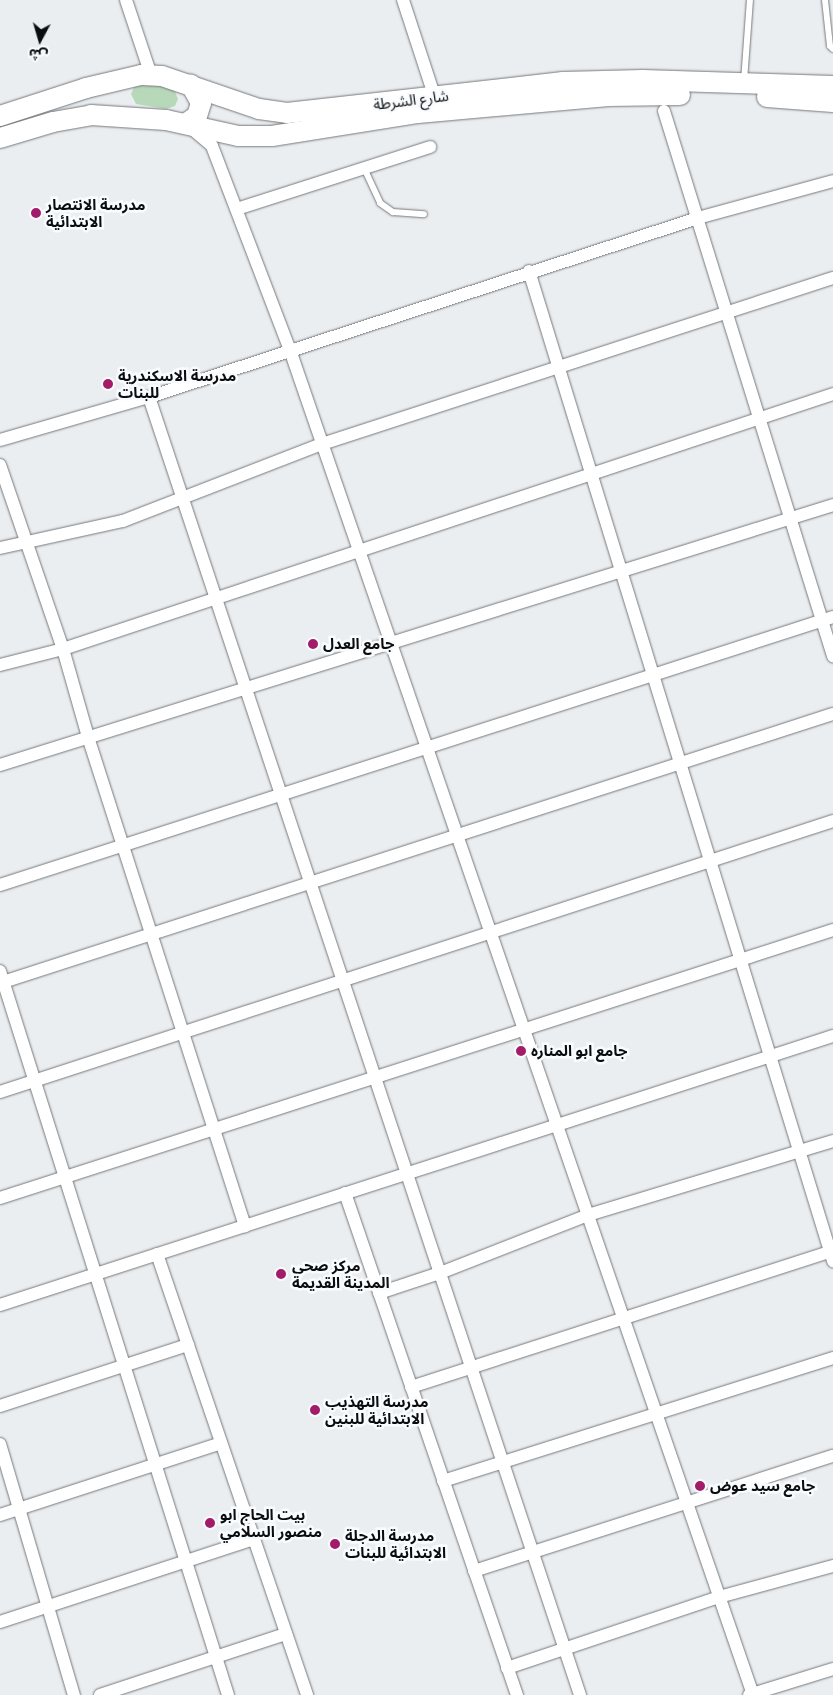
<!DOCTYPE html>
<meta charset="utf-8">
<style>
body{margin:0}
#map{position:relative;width:833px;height:1695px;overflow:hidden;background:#ebeef1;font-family:Ubuntu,"Noto Sans Arabic",sans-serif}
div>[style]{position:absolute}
.green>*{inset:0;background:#b8d8ba}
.roads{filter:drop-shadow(0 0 1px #75787a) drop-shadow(0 0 1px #75787a)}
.lane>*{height:6px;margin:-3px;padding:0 3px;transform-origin:3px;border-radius:3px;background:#fff}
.street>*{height:12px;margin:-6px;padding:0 6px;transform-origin:6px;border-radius:6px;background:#fff}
.primary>*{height:20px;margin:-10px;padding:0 10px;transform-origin:10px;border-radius:10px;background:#fff}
.dots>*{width:14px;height:14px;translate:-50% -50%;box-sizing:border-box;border:2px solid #f9fcff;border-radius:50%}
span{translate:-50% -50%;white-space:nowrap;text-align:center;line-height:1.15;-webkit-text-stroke:5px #f9fcff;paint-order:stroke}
.street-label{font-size:15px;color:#0b0c0d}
.poi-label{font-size:15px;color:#0b0c0d;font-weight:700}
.left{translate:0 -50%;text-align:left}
.north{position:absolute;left:15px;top:15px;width:50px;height:50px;-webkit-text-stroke:4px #f9fcff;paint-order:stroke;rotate:186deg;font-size:14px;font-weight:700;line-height:20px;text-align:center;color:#0b0c0d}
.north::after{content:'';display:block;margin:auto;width:18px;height:22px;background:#0b0c0d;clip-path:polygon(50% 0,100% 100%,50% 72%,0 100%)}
</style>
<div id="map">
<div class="green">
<i style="clip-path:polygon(142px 82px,174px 89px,178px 99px,175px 106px,166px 109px,136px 104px,131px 94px,136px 83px)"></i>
</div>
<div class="roads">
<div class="lane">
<i style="left:825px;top:0;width:46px;rotate:83.8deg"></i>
<i style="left:830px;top:46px;width:4px;rotate:45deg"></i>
<i style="left:744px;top:81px;width:81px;rotate:-85.8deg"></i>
<i style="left:364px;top:168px;width:38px;rotate:65deg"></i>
<i style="left:380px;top:203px;width:16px;rotate:35deg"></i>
<i style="left:393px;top:212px;width:31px;rotate:4deg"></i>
</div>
<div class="street">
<i style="left:126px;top:0;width:79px;rotate:71.6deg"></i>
<i style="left:403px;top:0;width:103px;rotate:71.9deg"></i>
<i style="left:664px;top:111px;width:571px;rotate:72.77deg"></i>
<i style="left:192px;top:129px;width:26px;rotate:40deg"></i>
<i style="left:212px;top:146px;width:218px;rotate:69.1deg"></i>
<i style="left:290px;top:350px;width:1422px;rotate:71deg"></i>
<i style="left:237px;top:209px;width:203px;rotate:-17.8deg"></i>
<i style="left:529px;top:271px;width:1036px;rotate:72.93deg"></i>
<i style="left:149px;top:397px;width:1368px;rotate:71.63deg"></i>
<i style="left:0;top:440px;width:155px;rotate:-16.1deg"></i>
<i style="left:149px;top:397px;width:577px;rotate:-18.06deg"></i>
<i style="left:698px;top:218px;width:140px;rotate:-15.3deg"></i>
<i style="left:0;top:465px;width:194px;rotate:71.1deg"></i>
<i style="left:63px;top:649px;width:91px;rotate:74.1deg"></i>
<i style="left:88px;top:737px;width:514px;rotate:72.2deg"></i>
<i style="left:0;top:548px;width:126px;rotate:-12.4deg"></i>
<i style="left:123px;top:521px;width:213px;rotate:-21.2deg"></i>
<i style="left:322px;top:444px;width:537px;rotate:-18deg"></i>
<i style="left:0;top:665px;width:65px;rotate:-14.3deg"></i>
<i style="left:63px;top:649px;width:811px;rotate:-18.32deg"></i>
<i style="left:0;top:765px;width:873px;rotate:-17.33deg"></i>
<i style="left:0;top:885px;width:875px;rotate:-17.83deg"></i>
<i style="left:0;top:971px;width:759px;rotate:72.52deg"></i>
<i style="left:0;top:983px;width:875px;rotate:-17.9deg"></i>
<i style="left:0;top:1092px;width:876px;rotate:-18.02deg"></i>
<i style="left:345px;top:1193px;width:531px;rotate:71.09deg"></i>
<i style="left:0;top:1198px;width:875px;rotate:-17.83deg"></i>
<i style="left:157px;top:1254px;width:466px;rotate:71.2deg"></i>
<i style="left:379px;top:1293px;width:64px;rotate:-18.2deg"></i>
<i style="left:440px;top:1273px;width:159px;rotate:-21.4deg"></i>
<i style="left:588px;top:1215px;width:256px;rotate:-16.8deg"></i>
<i style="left:0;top:1305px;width:875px;rotate:-17.9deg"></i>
<i style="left:411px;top:1387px;width:443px;rotate:-17.9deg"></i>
<i style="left:0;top:1406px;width:198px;rotate:-18deg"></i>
<i style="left:0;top:1444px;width:262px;rotate:73.6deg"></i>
<i style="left:443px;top:1481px;width:409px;rotate:-17.5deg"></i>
<i style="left:0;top:1515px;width:232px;rotate:-18deg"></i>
<i style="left:474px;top:1571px;width:377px;rotate:-17.8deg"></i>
<i style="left:0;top:1622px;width:267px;rotate:-18.1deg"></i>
<i style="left:507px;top:1668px;width:224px;rotate:-18.5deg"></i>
<i style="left:719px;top:1597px;width:118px;rotate:-15.2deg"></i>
<i style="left:100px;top:1695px;width:196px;rotate:-18.2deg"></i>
<i style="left:749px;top:1695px;width:88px;rotate:-17.2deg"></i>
</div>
<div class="primary">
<i style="left:767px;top:97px;width:66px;rotate:4.3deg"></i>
<i style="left:0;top:116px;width:90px;rotate:-18deg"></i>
<i style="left:86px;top:88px;width:57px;rotate:-13.3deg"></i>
<i style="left:141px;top:75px;width:21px;rotate:3deg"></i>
<i style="left:162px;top:76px;width:102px;rotate:18.8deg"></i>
<i style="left:259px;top:109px;width:28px;rotate:8deg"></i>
<i style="left:287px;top:113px;width:278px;rotate:-6.4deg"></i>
<i style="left:563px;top:82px;width:80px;rotate:-1.4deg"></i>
<i style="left:643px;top:80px;width:190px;rotate:1.8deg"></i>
<i style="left:185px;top:124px;width:14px;rotate:-34deg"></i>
<i style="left:197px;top:116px;width:14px;rotate:-73deg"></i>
<i style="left:201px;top:103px;width:21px;rotate:-119deg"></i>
<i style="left:0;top:138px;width:55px;rotate:-16.8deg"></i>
<i style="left:53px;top:122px;width:39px;rotate:-10deg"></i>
<i style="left:91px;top:115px;width:75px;rotate:3.8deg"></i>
<i style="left:166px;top:120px;width:74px;rotate:12.5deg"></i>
<i style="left:238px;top:136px;width:34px"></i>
<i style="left:272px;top:136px;width:148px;rotate:-9deg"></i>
<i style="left:418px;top:113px;width:191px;rotate:-5.1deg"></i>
<i style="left:608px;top:96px;width:72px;rotate:-0.8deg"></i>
</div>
</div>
<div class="dots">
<i style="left:36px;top:213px;background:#a21c6a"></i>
<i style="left:108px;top:384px;background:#a21c6a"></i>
<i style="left:313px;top:644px;background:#a21c6a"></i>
<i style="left:521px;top:1051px;background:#a21c6a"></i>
<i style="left:281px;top:1274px;background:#a21c6a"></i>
<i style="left:315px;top:1410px;background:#a21c6a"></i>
<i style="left:700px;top:1486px;background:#a21c6a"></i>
<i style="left:210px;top:1523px;background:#a21c6a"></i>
<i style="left:335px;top:1544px;background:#a21c6a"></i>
</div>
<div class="street-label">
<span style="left:411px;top:100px;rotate:-7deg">شارع الشرطة</span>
</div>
<div class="poi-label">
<span class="left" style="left:46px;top:213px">مدرسة الانتصار<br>الابتدائية</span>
<span class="left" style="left:118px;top:384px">مدرسة الاسكندرية<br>للبنات</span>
<span class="left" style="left:323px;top:644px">جامع العدل</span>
<span class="left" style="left:531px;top:1051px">جامع ابو المناره</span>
<span class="left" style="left:292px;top:1274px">مركز صحي<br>المدينة القديمة</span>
<span class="left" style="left:325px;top:1410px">مدرسة التهذيب<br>الابتدائية للبنين</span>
<span class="left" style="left:710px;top:1486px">جامع سيد عوض</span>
<span class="left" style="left:220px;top:1523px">بيت الحاج ابو<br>منصور السلامي</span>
<span class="left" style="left:345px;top:1544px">مدرسة الدجلة<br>الابتدائية للبنات</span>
</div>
<div class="north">ش</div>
</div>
